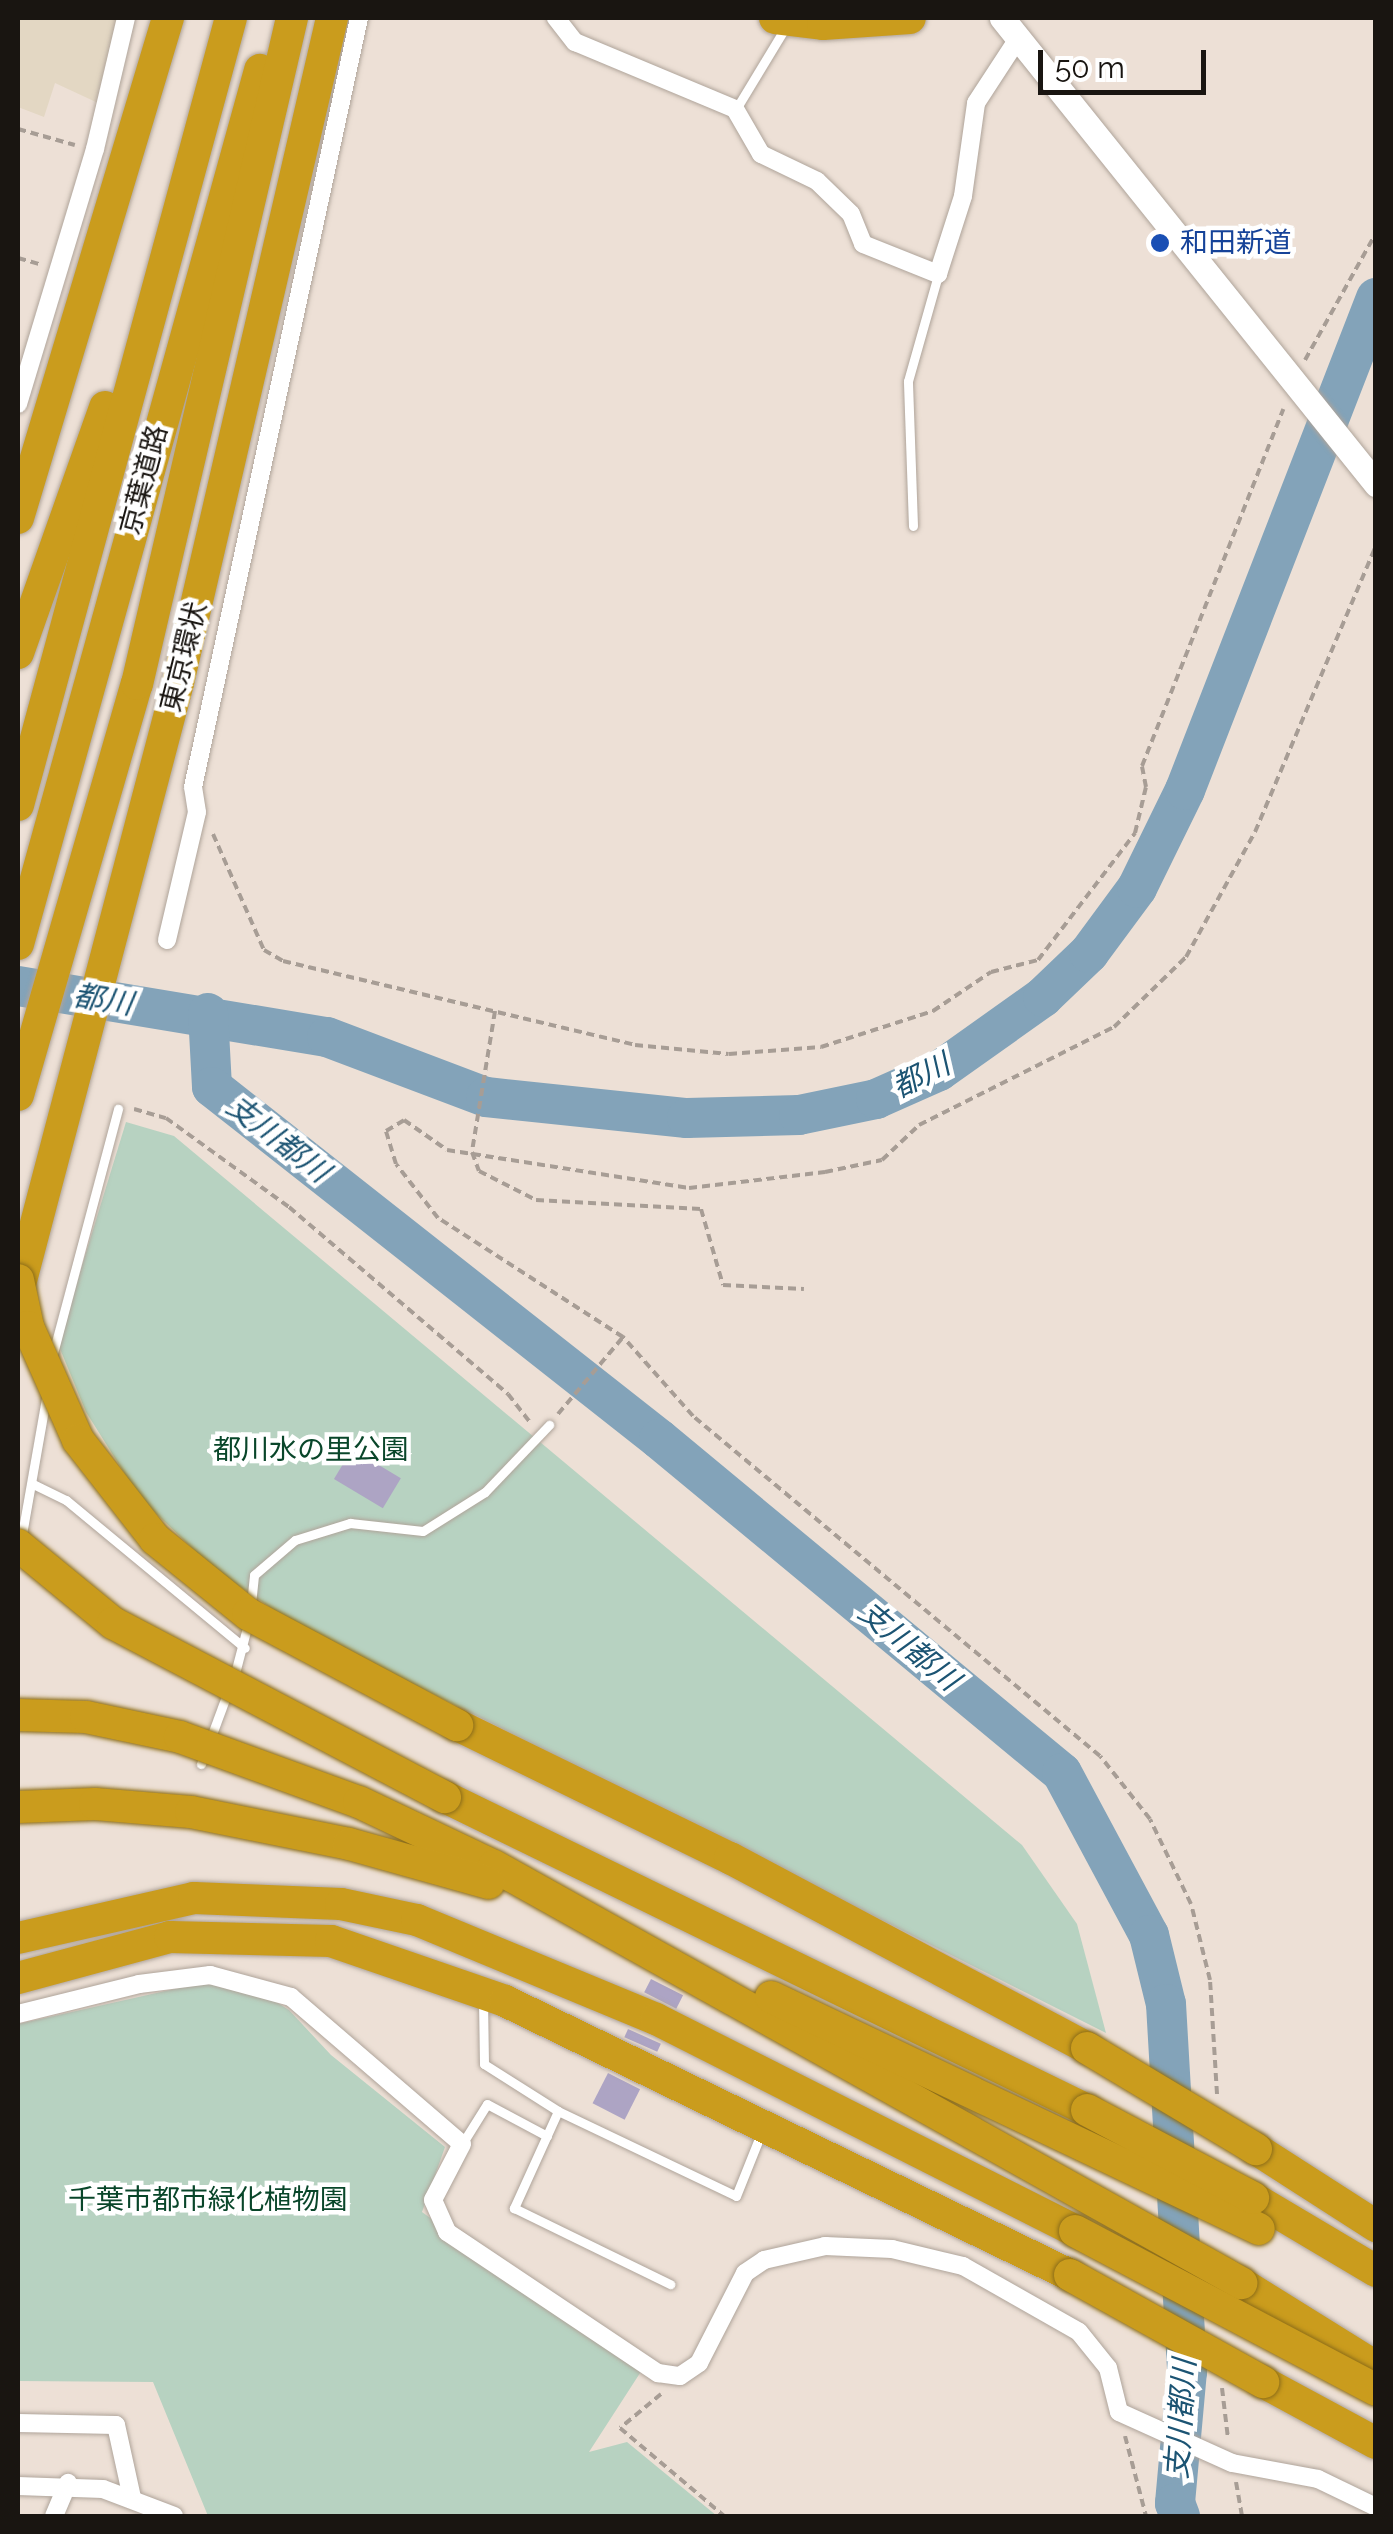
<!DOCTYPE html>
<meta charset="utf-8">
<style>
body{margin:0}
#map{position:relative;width:1393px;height:2534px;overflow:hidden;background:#ede0d6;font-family:Raleway,"Noto Sans JP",sans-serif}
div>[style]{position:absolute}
.commercial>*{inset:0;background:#e3d7c3}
.green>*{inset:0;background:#b7d2c1}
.river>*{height:40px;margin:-20px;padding:0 20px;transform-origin:20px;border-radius:20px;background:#83a3b9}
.building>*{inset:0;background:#ada4c4;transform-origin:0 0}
.path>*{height:4px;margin-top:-2px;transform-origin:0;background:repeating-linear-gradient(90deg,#a79d95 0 8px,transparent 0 13px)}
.roads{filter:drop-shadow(0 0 2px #afa49a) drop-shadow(0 0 2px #afa49a)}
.lane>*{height:9px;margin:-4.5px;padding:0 4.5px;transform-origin:4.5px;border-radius:4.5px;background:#fff}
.street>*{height:18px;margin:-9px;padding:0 9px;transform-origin:9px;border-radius:9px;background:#fff}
.secondary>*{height:25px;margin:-12.5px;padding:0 12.5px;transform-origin:12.5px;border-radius:12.5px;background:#fff}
.highway>*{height:32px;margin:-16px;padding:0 16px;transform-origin:16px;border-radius:16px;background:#ca9c1d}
.bridges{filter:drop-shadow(0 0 2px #8c6d19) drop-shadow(0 0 2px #8c6d19)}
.highway-bridge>*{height:32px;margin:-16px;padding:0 16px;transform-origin:16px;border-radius:16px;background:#ca9c1d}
.dots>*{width:28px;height:28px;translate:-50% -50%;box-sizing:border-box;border:5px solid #fff;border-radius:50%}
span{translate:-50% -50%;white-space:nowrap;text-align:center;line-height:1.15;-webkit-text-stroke:9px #fff;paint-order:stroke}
.transit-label{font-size:28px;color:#164399}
.left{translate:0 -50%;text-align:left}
.street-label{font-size:28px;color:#191511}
.park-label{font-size:28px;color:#09462a}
.water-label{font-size:30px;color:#1c5473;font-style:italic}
.frame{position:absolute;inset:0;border:20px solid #191511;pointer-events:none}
.scale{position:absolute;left:1038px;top:50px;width:168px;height:45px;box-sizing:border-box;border:5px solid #191511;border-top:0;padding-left:12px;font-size:30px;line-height:35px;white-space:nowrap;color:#191511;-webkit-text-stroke:8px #fff;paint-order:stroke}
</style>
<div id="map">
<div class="commercial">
<i style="clip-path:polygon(18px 18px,118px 18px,98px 103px,55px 83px,44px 117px,18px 107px)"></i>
</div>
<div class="green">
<i style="clip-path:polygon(126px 1122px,174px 1136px,1022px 1845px,1077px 1924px,1106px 2033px,298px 1626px,214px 1569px,140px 1498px,86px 1412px,58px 1344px)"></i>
<i style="clip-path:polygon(201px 1983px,265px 1995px,289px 2010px,331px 2055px,445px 2147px,422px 2212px,642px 2370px,589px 2452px,627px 2442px,717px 2516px,208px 2516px,153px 2382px,18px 2381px,18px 2024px)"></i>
</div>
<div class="river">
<i style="left:18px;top:986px;width:313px;rotate:9.4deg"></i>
<i style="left:327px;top:1037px;width:170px;rotate:20.7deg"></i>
<i style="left:486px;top:1097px;width:202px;rotate:6deg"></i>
<i style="left:687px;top:1118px;width:112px;rotate:-1.5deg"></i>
<i style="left:799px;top:1115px;width:79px;rotate:-11.7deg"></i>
<i style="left:876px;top:1099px;width:69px;rotate:-24deg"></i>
<i style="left:939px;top:1071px;width:128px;rotate:-35.4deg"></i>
<i style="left:1043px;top:997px;width:64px;rotate:-43.7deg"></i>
<i style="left:1089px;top:953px;width:81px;rotate:-53.6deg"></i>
<i style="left:1137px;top:888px;width:109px;rotate:-63.9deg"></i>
<i style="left:1185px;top:790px;width:528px;rotate:-68.78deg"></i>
<i style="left:208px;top:1013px;width:74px;rotate:86.9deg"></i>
<i style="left:212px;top:1087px;width:569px;rotate:38.22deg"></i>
<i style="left:659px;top:1439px;width:523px;rotate:39.65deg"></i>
<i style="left:1062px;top:1773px;width:184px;rotate:61.8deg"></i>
<i style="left:1149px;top:1935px;width:71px;rotate:76.2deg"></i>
<i style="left:1166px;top:2004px;width:368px;rotate:86.7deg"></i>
<i style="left:1187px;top:2371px;width:133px;rotate:95.2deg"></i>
<i style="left:1175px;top:2503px;width:14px;rotate:69deg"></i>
</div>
<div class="building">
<i style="left:352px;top:1449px;width:57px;height:35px;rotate:31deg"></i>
<i style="left:651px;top:1979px;width:36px;height:15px;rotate:27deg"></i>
<i style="left:628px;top:2029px;width:36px;height:9px;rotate:24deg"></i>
<i style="left:608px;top:2073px;width:36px;height:34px;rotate:27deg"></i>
</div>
<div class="path">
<i style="left:18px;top:129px;width:59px;rotate:15.7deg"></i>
<i style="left:18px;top:258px;width:25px;rotate:16deg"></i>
<i style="left:1305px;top:360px;width:145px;rotate:-60.8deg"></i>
<i style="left:213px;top:834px;width:127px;rotate:66.3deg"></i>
<i style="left:264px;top:950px;width:22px;rotate:30deg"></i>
<i style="left:283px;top:961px;width:362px;rotate:13.4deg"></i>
<i style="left:635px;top:1045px;width:94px;rotate:5.5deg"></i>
<i style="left:729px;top:1054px;width:92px;rotate:-4.4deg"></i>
<i style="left:821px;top:1047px;width:118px;rotate:-17.8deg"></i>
<i style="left:933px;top:1011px;width:70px;rotate:-33.9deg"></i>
<i style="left:991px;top:972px;width:49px;rotate:-14.3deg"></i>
<i style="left:1038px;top:960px;width:160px;rotate:-52.6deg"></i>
<i style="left:1135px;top:833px;width:47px;rotate:-76.6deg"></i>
<i style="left:1146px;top:787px;width:21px;rotate:-101deg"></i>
<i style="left:1142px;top:766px;width:384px;rotate:-68.4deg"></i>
<i style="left:495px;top:1011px;width:143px;rotate:99.3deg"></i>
<i style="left:472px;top:1152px;width:20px;rotate:70deg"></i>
<i style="left:479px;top:1171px;width:64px;rotate:27deg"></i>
<i style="left:536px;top:1200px;width:165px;rotate:3.1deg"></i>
<i style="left:701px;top:1209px;width:79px;rotate:73.9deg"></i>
<i style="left:723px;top:1285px;width:81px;rotate:2.8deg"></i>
<i style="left:134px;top:1109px;width:33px;rotate:16deg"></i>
<i style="left:166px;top:1118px;width:152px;rotate:35.9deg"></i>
<i style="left:289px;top:1207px;width:288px;rotate:40.5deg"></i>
<i style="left:508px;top:1394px;width:37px;rotate:52deg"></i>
<i style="left:558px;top:1414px;width:101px;rotate:-49.8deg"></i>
<i style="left:1217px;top:2094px;width:114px;rotate:-93.5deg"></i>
<i style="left:1210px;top:1980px;width:78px;rotate:-104deg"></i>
<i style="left:1191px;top:1904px;width:94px;rotate:-115.8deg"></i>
<i style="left:1150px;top:1819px;width:80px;rotate:-128.4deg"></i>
<i style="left:1100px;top:1756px;width:530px;rotate:-140.13deg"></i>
<i style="left:693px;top:1416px;width:106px;rotate:-131.5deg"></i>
<i style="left:623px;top:1337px;width:220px;rotate:-147.2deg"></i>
<i style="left:438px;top:1218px;width:68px;rotate:-127.9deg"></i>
<i style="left:396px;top:1164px;width:34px;rotate:-107deg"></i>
<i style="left:386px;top:1131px;width:21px;rotate:-31deg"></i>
<i style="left:404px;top:1120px;width:52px;rotate:34.9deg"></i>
<i style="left:447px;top:1150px;width:245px;rotate:8.9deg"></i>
<i style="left:689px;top:1188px;width:137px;rotate:-6.7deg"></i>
<i style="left:825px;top:1172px;width:58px;rotate:-11.9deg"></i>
<i style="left:882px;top:1160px;width:51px;rotate:-43.4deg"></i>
<i style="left:919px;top:1125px;width:218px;rotate:-26.7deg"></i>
<i style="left:1114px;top:1027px;width:100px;rotate:-44.2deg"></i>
<i style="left:1186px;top:957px;width:143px;rotate:-61.1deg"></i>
<i style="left:1255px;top:832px;width:311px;rotate:-67.1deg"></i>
<i style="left:1222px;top:2388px;width:50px;rotate:83.2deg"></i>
<i style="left:661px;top:2394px;width:53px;rotate:140.3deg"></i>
<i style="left:620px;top:2428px;width:136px;rotate:40.2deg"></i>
<i style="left:1125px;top:2436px;width:83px;rotate:75.3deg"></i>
<i style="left:1236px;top:2482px;width:35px;rotate:80deg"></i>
</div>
<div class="roads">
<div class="lane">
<i style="left:736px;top:109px;width:95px;rotate:-58.8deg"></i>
<i style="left:913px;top:526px;width:145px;rotate:-92deg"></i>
<i style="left:908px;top:381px;width:110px;rotate:-74.2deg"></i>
<i style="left:52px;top:1357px;width:257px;rotate:-75.1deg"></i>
<i style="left:33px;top:1484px;width:37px;rotate:26deg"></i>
<i style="left:66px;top:1500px;width:232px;rotate:39.6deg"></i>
<i style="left:21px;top:1540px;width:144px;rotate:-80deg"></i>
<i style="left:251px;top:1604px;width:29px;rotate:-84deg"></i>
<i style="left:254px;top:1575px;width:54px;rotate:-40.5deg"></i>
<i style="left:295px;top:1540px;width:58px;rotate:-17.2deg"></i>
<i style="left:350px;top:1523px;width:73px;rotate:6.3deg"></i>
<i style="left:423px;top:1531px;width:73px;rotate:-32.2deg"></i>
<i style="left:485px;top:1492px;width:93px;rotate:-46.3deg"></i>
<i style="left:234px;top:1677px;width:59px;rotate:-75.3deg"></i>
<i style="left:201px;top:1764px;width:78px;rotate:-69.7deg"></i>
<i style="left:483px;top:2000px;width:64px;rotate:89.1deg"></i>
<i style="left:484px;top:2064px;width:88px;rotate:32.4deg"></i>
<i style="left:558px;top:2111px;width:107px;rotate:114.4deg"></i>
<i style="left:514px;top:2208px;width:174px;rotate:26deg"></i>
<i style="left:558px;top:2111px;width:197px;rotate:25.5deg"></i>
<i style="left:736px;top:2196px;width:70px;rotate:-68.2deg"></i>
<i style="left:462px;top:2144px;width:47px;rotate:-58deg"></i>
<i style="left:487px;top:2104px;width:68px;rotate:28.1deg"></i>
</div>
<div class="street">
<i style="left:556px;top:18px;width:31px;rotate:52deg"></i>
<i style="left:575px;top:42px;width:173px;rotate:22.7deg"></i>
<i style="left:735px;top:109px;width:52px;rotate:60deg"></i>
<i style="left:761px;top:154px;width:62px;rotate:25.7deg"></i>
<i style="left:817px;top:181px;width:47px;rotate:44.1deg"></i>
<i style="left:851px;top:214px;width:32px;rotate:68deg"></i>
<i style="left:863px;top:244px;width:81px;rotate:21.8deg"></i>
<i style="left:938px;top:274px;width:82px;rotate:-72.2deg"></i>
<i style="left:963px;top:196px;width:94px;rotate:-82deg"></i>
<i style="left:976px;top:103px;width:79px;rotate:-56.9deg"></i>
<i style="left:18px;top:404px;width:266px;rotate:-73.2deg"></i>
<i style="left:95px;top:149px;width:135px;rotate:-76.7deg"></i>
<i style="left:167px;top:940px;width:131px;rotate:-76.8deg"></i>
<i style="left:197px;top:812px;width:25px;rotate:-99deg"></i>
<i style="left:193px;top:787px;width:787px;rotate:-77.82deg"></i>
<i style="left:18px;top:2014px;width:125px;rotate:-13.9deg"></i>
<i style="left:139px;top:1984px;width:72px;rotate:-7.2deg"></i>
<i style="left:210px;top:1975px;width:84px;rotate:15.2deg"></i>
<i style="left:291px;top:1997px;width:225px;rotate:40.7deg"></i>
<i style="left:462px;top:2144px;width:63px;rotate:117.4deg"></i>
<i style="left:433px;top:2200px;width:35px;rotate:66deg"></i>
<i style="left:447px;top:2232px;width:254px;rotate:33.8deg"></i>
<i style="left:658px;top:2373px;width:22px;rotate:8deg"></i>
<i style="left:680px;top:2376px;width:23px;rotate:-34deg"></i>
<i style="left:699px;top:2363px;width:101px;rotate:-62.9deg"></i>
<i style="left:745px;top:2273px;width:23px;rotate:-34deg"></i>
<i style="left:764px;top:2260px;width:63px;rotate:-12.9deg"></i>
<i style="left:825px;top:2246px;width:67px;rotate:2.6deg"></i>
<i style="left:892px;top:2249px;width:73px;rotate:13.5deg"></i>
<i style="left:963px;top:2266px;width:133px;rotate:29.6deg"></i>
<i style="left:1079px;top:2332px;width:46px;rotate:51.1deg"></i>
<i style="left:1108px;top:2368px;width:45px;rotate:76deg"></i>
<i style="left:1119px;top:2412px;width:124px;rotate:24.3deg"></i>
<i style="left:1232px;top:2463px;width:87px;rotate:10.5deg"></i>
<i style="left:1318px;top:2479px;width:64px;rotate:25.8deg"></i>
<i style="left:18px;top:2423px;width:98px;rotate:1.2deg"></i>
<i style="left:116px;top:2425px;width:75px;rotate:77.6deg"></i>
<i style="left:18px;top:2486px;width:85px;rotate:2deg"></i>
<i style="left:103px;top:2489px;width:76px;rotate:20.8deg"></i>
<i style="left:54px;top:2516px;width:36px;rotate:-67deg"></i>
</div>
<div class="secondary">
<i style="left:1002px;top:18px;width:598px;rotate:51.25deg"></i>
</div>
<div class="highway">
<i style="left:775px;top:18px;width:48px;rotate:7.1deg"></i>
<i style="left:823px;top:24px;width:87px;rotate:-3.9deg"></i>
<i style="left:18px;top:518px;width:522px;rotate:-73.3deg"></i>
<i style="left:18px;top:653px;width:261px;rotate:-70.5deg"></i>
<i style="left:18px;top:805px;width:815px;rotate:-74.86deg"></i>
<i style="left:18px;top:944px;width:907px;rotate:-74.52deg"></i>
<i style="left:18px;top:1095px;width:428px;rotate:-73.9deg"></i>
<i style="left:137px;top:684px;width:684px;rotate:-76.9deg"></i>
<i style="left:18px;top:1292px;width:630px;rotate:-75.28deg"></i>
<i style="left:178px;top:683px;width:683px;rotate:-76.96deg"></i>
<i style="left:457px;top:1725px;width:304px;rotate:26deg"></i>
<i style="left:730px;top:1858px;width:404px;rotate:28deg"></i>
<i style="left:445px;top:1797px;width:714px;rotate:25.99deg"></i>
<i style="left:18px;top:1938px;width:180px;rotate:-12.8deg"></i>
<i style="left:194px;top:1898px;width:147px;rotate:2.3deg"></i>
<i style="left:341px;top:1904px;width:78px;rotate:11.9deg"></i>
<i style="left:417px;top:1920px;width:259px;rotate:22.5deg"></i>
<i style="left:656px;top:2019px;width:470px;rotate:26.8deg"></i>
<i style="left:18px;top:1978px;width:157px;rotate:-15.1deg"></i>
<i style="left:170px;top:1937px;width:161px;rotate:1.4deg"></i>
<i style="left:331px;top:1941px;width:184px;rotate:19deg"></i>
<i style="left:505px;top:2001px;width:628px;rotate:25.87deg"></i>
<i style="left:1256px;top:2149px;width:143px;rotate:32.7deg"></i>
<i style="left:1253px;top:2198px;width:143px;rotate:30.7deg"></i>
<i style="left:1241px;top:2283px;width:159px;rotate:31.9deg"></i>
<i style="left:1263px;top:2382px;width:128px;rotate:28.4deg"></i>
</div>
</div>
<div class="bridges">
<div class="highway-bridge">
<i style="left:18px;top:1280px;width:48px;rotate:78deg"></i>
<i style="left:28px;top:1327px;width:124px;rotate:66.1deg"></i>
<i style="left:78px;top:1440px;width:125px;rotate:52.1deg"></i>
<i style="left:155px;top:1539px;width:119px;rotate:38.9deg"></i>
<i style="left:248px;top:1614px;width:237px;rotate:28deg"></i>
<i style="left:18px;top:1545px;width:123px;rotate:39.4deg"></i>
<i style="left:113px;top:1623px;width:375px;rotate:27.7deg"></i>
<i style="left:18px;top:1715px;width:68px;rotate:1.7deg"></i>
<i style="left:86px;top:1717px;width:96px;rotate:12deg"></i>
<i style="left:180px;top:1737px;width:190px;rotate:20deg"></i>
<i style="left:359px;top:1802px;width:149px;rotate:25.4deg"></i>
<i style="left:494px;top:1866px;width:856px;rotate:29.17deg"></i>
<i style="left:18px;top:1807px;width:77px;rotate:-2.2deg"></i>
<i style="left:95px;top:1804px;width:96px;rotate:4.8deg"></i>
<i style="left:191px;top:1812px;width:161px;rotate:11.4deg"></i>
<i style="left:349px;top:1844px;width:145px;rotate:15.6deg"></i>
<i style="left:771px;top:1997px;width:540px;rotate:25.43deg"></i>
<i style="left:1087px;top:2048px;width:197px;rotate:30.9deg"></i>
<i style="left:1087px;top:2110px;width:188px;rotate:27.9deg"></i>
<i style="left:1075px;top:2231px;width:340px;rotate:27.8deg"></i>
<i style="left:1070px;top:2275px;width:221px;rotate:29deg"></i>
</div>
</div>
<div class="dots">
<i style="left:1160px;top:243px;background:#1a4fb4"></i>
</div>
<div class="transit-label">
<span class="left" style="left:1180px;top:243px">和田新道</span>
</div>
<div class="street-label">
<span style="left:144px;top:480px;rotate:-75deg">京葉道路</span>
<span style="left:184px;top:657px;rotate:-76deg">東京環状</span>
</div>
<div class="park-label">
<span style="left:311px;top:1450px">都川水の里公園</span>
<span style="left:208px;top:2200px">千葉市都市緑化植物園</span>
</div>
<div class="water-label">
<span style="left:103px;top:1000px;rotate:9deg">都川</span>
<span style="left:921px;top:1076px;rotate:-27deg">都川</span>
<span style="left:278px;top:1139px;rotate:38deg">支川都川</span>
<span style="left:909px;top:1646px;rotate:40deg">支川都川</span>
<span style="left:1181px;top:2419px;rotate:-86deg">支川都川</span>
</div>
<div class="frame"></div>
<div class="scale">50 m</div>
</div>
